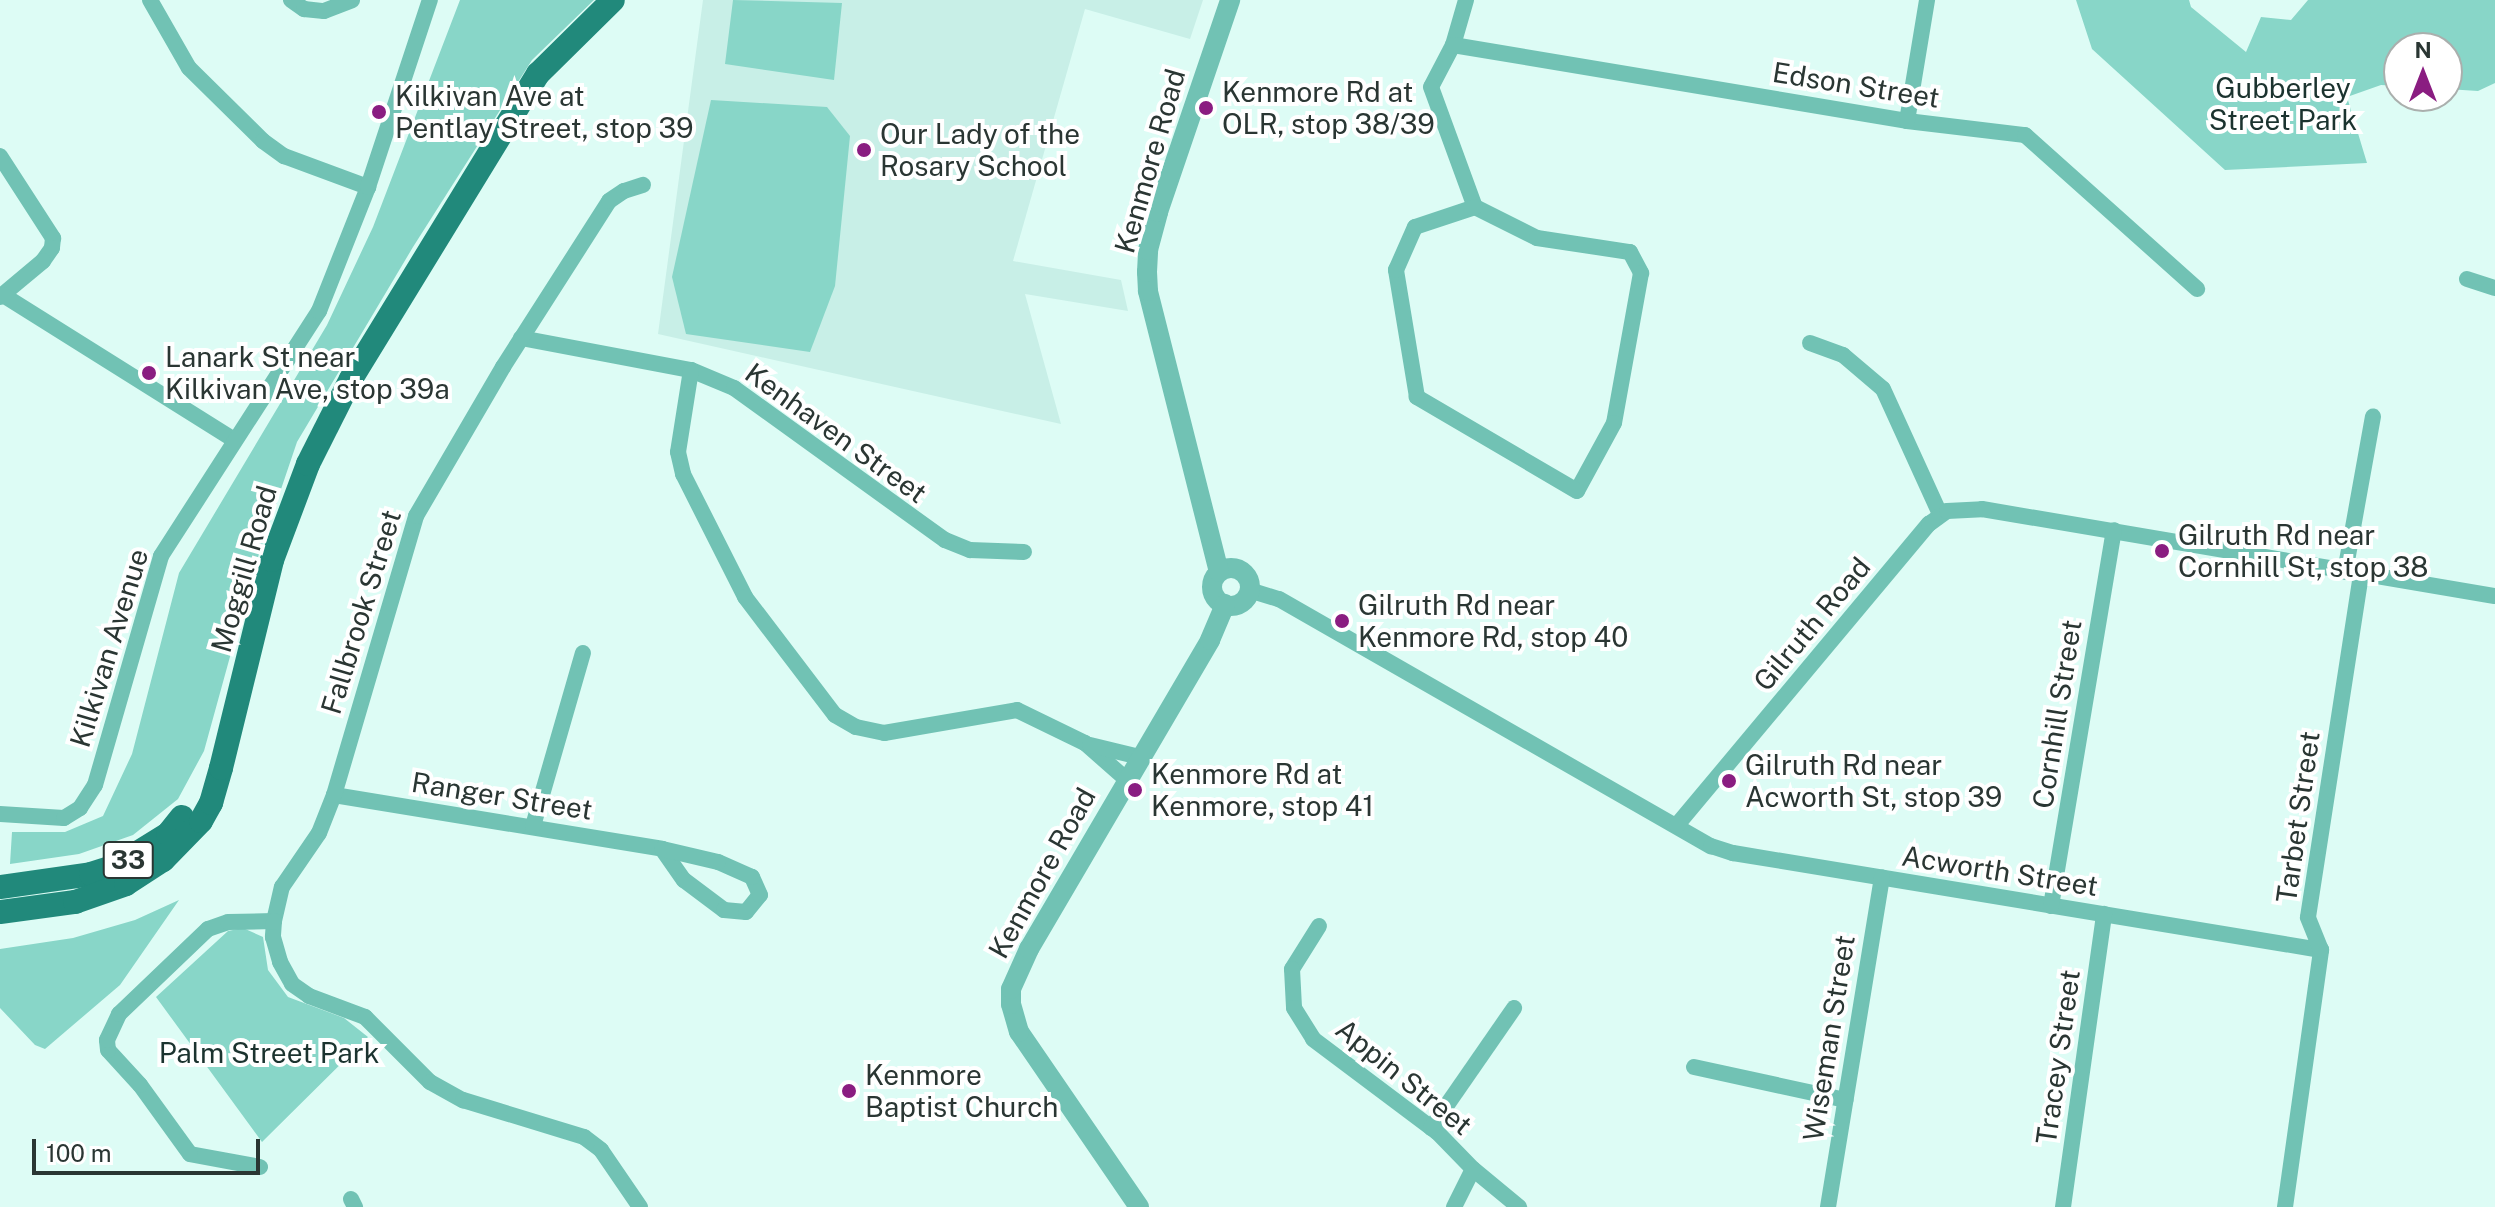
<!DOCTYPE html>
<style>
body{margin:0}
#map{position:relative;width:2495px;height:1207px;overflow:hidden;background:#ddfcf5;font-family:"Public Sans",sans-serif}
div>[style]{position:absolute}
.built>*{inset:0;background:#c8efe7}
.green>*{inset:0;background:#88d6c8}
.minor>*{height:16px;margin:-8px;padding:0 8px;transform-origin:8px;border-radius:8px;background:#71c2b4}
.tertiary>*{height:20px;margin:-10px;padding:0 10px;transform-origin:10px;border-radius:10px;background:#71c2b4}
.tertiary>.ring{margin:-10px;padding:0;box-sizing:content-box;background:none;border:20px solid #71c2b4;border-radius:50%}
.primary>*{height:24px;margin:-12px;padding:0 12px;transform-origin:12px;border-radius:12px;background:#21897b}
.dots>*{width:22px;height:22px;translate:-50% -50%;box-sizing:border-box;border:4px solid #fff;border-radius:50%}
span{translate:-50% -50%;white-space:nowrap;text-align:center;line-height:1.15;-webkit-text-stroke:8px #fff;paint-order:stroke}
.shield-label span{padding:2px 6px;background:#fff;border:2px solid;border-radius:6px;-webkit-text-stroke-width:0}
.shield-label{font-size:26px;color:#2a3633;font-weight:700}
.street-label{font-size:28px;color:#2a3633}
.park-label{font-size:28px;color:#1b332f}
.poi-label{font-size:28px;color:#2a3633}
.left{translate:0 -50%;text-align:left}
.north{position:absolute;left:2383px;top:32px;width:80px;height:80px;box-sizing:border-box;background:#fff;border:2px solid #aaafad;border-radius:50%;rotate:0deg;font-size:22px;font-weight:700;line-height:32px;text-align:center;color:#2a3633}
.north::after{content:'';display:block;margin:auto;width:28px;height:36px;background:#8a1d81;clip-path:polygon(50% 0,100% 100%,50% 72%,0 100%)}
.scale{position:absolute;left:32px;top:1139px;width:228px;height:36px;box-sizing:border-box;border:4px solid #2a3633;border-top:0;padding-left:10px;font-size:24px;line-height:28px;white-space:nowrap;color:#2a3633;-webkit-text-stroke:6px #fff;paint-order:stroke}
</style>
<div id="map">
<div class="built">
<i style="clip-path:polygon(703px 0,1203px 0,1190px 39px,1085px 9px,1013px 261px,1121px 280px,1128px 311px,1025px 294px,1061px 424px,658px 334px)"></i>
</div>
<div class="green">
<i style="clip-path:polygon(460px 0,594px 0,532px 60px,413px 247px,297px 442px,255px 566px,204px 751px,178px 799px,133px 835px,79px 854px,10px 864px,12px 832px,65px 832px,103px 816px,132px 754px,179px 573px,327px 325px,373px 227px)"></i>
<i style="clip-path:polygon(733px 0,842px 3px,834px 80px,725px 64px)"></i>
<i style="clip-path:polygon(2076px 0,2189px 0,2191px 7px,2246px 52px,2261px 17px,2291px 20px,2308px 0,2495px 0,2495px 83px,2478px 91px,2447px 89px,2447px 48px,2399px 48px,2399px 86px,2381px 85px,2347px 97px,2367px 163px,2225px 170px,2092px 49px)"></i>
<i style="clip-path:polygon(711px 100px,827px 107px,850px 136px,835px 286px,810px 352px,686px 334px,672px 277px)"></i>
<i style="clip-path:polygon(179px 900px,120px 985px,45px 1049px,35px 1045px,0 1008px,0 949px,73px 938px,135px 920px)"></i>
<i style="clip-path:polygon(243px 928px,263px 937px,268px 970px,288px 997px,344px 1018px,368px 1037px,262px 1142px,156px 997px,228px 931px)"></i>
</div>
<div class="minor">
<i style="left:150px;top:0;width:78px;rotate:60.2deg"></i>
<i style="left:189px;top:68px;width:104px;rotate:44.6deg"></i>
<i style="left:263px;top:141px;width:26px;rotate:36deg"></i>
<i style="left:284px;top:156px;width:90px;rotate:20.3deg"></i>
<i style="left:291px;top:0;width:16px;rotate:35deg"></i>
<i style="left:304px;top:9px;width:20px;rotate:6deg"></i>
<i style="left:324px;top:11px;width:30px;rotate:-21deg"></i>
<i style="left:1466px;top:0;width:47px;rotate:106.1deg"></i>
<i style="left:1453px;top:45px;width:47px;rotate:117.6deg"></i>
<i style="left:1431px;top:87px;width:128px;rotate:69.9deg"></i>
<i style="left:1475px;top:207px;width:69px;rotate:26.6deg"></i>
<i style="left:1537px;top:238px;width:94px;rotate:8.6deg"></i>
<i style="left:1630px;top:252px;width:24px;rotate:62deg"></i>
<i style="left:1641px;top:273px;width:152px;rotate:100.2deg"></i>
<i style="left:1614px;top:423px;width:77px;rotate:118.6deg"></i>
<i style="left:1577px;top:491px;width:186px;rotate:-149.6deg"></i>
<i style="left:1417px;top:397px;width:129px;rotate:-99.4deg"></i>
<i style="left:1396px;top:270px;width:47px;rotate:-66.2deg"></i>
<i style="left:1415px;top:227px;width:63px;rotate:-18.4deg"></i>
<i style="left:1453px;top:45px;width:460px;rotate:9.5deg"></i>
<i style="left:1907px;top:121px;width:119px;rotate:6.8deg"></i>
<i style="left:2025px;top:135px;width:231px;rotate:41.8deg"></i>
<i style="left:1907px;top:121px;width:123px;rotate:-80.6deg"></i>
<i style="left:0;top:156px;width:98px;rotate:57.1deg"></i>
<i style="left:53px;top:238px;width:10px;rotate:96deg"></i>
<i style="left:52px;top:248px;width:16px;rotate:125deg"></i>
<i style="left:43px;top:261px;width:56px;rotate:140.1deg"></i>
<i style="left:2467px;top:279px;width:29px;rotate:18deg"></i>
<i style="left:3px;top:295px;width:273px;rotate:32.1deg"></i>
<i style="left:521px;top:338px;width:173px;rotate:10.7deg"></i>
<i style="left:691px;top:370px;width:47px;rotate:22.7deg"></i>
<i style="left:734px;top:388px;width:260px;rotate:35.8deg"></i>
<i style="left:945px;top:540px;width:27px;rotate:22deg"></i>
<i style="left:970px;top:550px;width:54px;rotate:2.1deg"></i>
<i style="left:1810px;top:343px;width:35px;rotate:20deg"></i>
<i style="left:1843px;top:355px;width:52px;rotate:40.4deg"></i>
<i style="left:1883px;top:389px;width:137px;rotate:65.5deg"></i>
<i style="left:691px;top:370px;width:83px;rotate:99deg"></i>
<i style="left:678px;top:452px;width:23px;rotate:77deg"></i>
<i style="left:683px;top:474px;width:138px;rotate:63.2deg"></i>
<i style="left:745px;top:597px;width:148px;rotate:52.7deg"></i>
<i style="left:835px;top:715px;width:24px;rotate:30deg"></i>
<i style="left:856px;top:727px;width:29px;rotate:12deg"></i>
<i style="left:884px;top:733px;width:135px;rotate:-9.8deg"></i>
<i style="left:1017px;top:710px;width:76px;rotate:25.9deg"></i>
<i style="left:1085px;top:743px;width:56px;rotate:41.4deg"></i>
<i style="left:2345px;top:572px;width:158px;rotate:-79.8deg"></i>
<i style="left:1249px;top:590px;width:31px;rotate:17deg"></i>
<i style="left:1279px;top:599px;width:498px;rotate:29.8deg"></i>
<i style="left:1711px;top:846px;width:23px;rotate:18deg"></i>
<i style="left:1733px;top:853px;width:596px;rotate:9.37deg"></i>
<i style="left:1090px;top:745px;width:51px;rotate:13.5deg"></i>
<i style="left:334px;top:795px;width:332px;rotate:9.3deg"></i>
<i style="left:662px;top:849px;width:38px;rotate:55deg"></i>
<i style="left:684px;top:880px;width:50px;rotate:36.9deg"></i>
<i style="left:724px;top:910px;width:22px;rotate:5deg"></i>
<i style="left:746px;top:912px;width:22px;rotate:-51deg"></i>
<i style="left:760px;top:895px;width:20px;rotate:-114deg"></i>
<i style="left:752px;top:877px;width:37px;rotate:-156deg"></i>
<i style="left:718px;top:862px;width:57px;rotate:-166.9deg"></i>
<i style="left:0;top:814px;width:64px;rotate:3.6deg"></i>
<i style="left:64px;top:818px;width:19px;rotate:-32deg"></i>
<i style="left:80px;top:808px;width:27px;rotate:-57deg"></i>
<i style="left:95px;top:785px;width:238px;rotate:-73.9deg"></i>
<i style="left:161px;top:556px;width:292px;rotate:-57.2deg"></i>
<i style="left:319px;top:311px;width:133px;rotate:-68.4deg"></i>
<i style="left:368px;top:187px;width:197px;rotate:-71.7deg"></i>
<i style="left:1677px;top:825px;width:393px;rotate:-50.1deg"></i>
<i style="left:1929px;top:524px;width:22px;rotate:-36deg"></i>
<i style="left:1947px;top:511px;width:35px;rotate:-3deg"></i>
<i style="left:1982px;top:509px;width:520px;rotate:9.63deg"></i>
<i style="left:533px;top:826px;width:180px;rotate:-73.9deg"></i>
<i style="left:2051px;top:906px;width:381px;rotate:-80.5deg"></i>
<i style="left:274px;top:921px;width:35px;rotate:-77deg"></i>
<i style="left:282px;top:887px;width:65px;rotate:-55.6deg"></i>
<i style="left:319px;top:833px;width:41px;rotate:-68.5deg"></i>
<i style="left:334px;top:795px;width:291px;rotate:-73.6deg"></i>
<i style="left:416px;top:516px;width:173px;rotate:-59.7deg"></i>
<i style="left:503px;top:367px;width:197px;rotate:-57.4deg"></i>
<i style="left:609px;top:201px;width:18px;rotate:-34deg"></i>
<i style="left:624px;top:191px;width:20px;rotate:-18deg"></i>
<i style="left:1319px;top:926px;width:51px;rotate:122.1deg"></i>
<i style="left:1292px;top:969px;width:39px;rotate:87deg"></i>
<i style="left:1294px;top:1008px;width:36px;rotate:58deg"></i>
<i style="left:1313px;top:1039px;width:155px;rotate:36.9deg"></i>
<i style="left:1437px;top:1132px;width:52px;rotate:45.8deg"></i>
<i style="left:1473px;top:1169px;width:60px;rotate:39.6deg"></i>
<i style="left:1694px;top:1067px;width:155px;rotate:12.3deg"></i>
<i style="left:1431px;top:1128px;width:146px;rotate:-55.3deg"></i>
<i style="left:260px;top:1167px;width:71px;rotate:-169.5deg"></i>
<i style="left:190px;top:1154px;width:85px;rotate:-125.9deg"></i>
<i style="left:140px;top:1085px;width:47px;rotate:-132.4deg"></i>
<i style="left:108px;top:1050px;width:10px;rotate:-96deg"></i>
<i style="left:107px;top:1040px;width:29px;rotate:-65deg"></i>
<i style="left:119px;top:1014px;width:123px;rotate:-43.7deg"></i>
<i style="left:208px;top:929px;width:21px;rotate:-19deg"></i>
<i style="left:228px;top:922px;width:46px;rotate:-1.2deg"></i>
<i style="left:274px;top:921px;width:16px;rotate:94deg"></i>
<i style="left:273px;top:937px;width:26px;rotate:74deg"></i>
<i style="left:280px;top:962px;width:25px;rotate:61deg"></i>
<i style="left:292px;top:984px;width:21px;rotate:35deg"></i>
<i style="left:309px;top:996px;width:60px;rotate:20.6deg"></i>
<i style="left:365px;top:1017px;width:92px;rotate:45deg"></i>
<i style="left:430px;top:1082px;width:38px;rotate:29deg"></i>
<i style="left:463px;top:1100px;width:127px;rotate:17deg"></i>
<i style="left:584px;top:1137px;width:21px;rotate:37deg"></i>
<i style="left:601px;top:1150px;width:69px;rotate:55.6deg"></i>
<i style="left:351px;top:1199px;width:9px;rotate:63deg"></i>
<i style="left:1454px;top:1207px;width:42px;rotate:-63.4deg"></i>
<i style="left:1828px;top:1207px;width:334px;rotate:-80.7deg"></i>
<i style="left:2063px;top:1207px;width:296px;rotate:-82deg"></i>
<i style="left:2285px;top:1207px;width:260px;rotate:-82deg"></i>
<i style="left:2321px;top:950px;width:35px;rotate:-112deg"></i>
<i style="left:2308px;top:917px;width:346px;rotate:-81.2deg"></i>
</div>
<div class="tertiary">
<i class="ring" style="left:1212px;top:568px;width:18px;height:18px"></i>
<i style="left:1219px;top:572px;width:290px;rotate:-104.2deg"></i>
<i style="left:1148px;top:291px;width:19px;rotate:-93deg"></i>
<i style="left:1147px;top:272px;width:22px;rotate:-87deg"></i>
<i style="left:1148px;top:250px;width:39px;rotate:-75deg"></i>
<i style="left:1158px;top:212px;width:224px;rotate:-71.2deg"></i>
<i style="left:1139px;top:1207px;width:212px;rotate:-124.4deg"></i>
<i style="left:1019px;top:1032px;width:29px;rotate:-106deg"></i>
<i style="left:1011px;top:1004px;width:15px;rotate:-90deg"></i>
<i style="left:1011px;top:989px;width:44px;rotate:-65.8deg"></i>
<i style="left:1029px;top:949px;width:358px;rotate:-59.6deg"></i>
<i style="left:1210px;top:640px;width:39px;rotate:-67deg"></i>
</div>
<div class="primary">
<i style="left:0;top:887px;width:92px;rotate:-8.1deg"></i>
<i style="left:91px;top:874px;width:28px;rotate:-18deg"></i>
<i style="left:118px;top:865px;width:59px;rotate:-31.8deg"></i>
<i style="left:168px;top:834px;width:22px;rotate:-51deg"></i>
<i style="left:0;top:912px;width:76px;rotate:-7.6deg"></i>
<i style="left:75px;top:902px;width:54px;rotate:-19.4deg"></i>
<i style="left:126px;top:884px;width:44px;rotate:-33deg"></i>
<i style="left:163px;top:860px;width:54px;rotate:-45.7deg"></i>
<i style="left:201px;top:821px;width:21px;rotate:-61deg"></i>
<i style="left:211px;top:803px;width:36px;rotate:-74deg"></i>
<i style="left:221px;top:768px;width:214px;rotate:-76.2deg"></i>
<i style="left:272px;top:560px;width:103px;rotate:-69.4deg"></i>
<i style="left:308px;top:464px;width:95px;rotate:-63.2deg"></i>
<i style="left:351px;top:379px;width:358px;rotate:-58.5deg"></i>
<i style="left:538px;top:74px;width:105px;rotate:-44.6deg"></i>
</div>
<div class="dots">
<i style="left:1206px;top:108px;background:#8a1d81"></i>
<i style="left:379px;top:112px;background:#8a1d81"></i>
<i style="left:864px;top:150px;background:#8a1d81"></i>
<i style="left:149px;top:373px;background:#8a1d81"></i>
<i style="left:2162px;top:551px;background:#8a1d81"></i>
<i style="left:1342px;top:621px;background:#8a1d81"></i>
<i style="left:1729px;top:781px;background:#8a1d81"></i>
<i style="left:1135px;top:790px;background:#8a1d81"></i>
<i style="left:849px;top:1091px;background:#8a1d81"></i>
</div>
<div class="shield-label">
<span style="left:128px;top:860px">33</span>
</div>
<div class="street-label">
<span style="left:1856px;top:85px;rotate:9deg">Edson Street</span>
<span style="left:1150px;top:161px;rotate:-74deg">Kenmore Road</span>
<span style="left:836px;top:433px;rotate:36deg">Kenhaven Street</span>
<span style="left:244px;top:569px;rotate:-74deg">Moggill Road</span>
<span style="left:361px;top:612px;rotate:-73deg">Fallbrook Street</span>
<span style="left:1812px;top:624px;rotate:-50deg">Gilruth Road</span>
<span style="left:109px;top:648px;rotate:-73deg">Kilkivan Avenue</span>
<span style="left:2057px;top:714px;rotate:-81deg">Cornhill Street</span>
<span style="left:502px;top:796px;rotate:9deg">Ranger Street</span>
<span style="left:2298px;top:817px;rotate:-82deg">Tarbet Street</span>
<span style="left:2000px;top:871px;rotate:9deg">Acworth Street</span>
<span style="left:1042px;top:873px;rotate:-61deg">Kenmore Road</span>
<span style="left:1829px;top:1038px;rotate:-81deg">Wiseman Street</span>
<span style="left:2058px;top:1057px;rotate:-82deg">Tracey Street</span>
<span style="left:1404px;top:1077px;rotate:39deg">Appin Street</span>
</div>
<div class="park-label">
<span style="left:2283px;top:104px">Gubberley<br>Street Park</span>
<span style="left:269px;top:1053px">Palm Street Park</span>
</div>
<div class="poi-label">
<span class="left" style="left:1222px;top:108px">Kenmore Rd at<br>OLR, stop 38/39</span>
<span class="left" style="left:395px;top:112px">Kilkivan Ave at<br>Pentlay Street, stop 39</span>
<span class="left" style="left:880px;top:150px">Our Lady of the<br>Rosary School</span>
<span class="left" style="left:165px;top:373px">Lanark St near<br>Kilkivan Ave, stop 39a</span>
<span class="left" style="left:2178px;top:551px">Gilruth Rd near<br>Cornhill St, stop 38</span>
<span class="left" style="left:1358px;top:621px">Gilruth Rd near<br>Kenmore Rd, stop 40</span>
<span class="left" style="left:1745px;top:781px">Gilruth Rd near<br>Acworth St, stop 39</span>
<span class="left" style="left:1151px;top:790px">Kenmore Rd at<br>Kenmore, stop 41</span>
<span class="left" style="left:865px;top:1091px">Kenmore<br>Baptist Church</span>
</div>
<div class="north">N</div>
<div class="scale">100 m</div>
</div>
